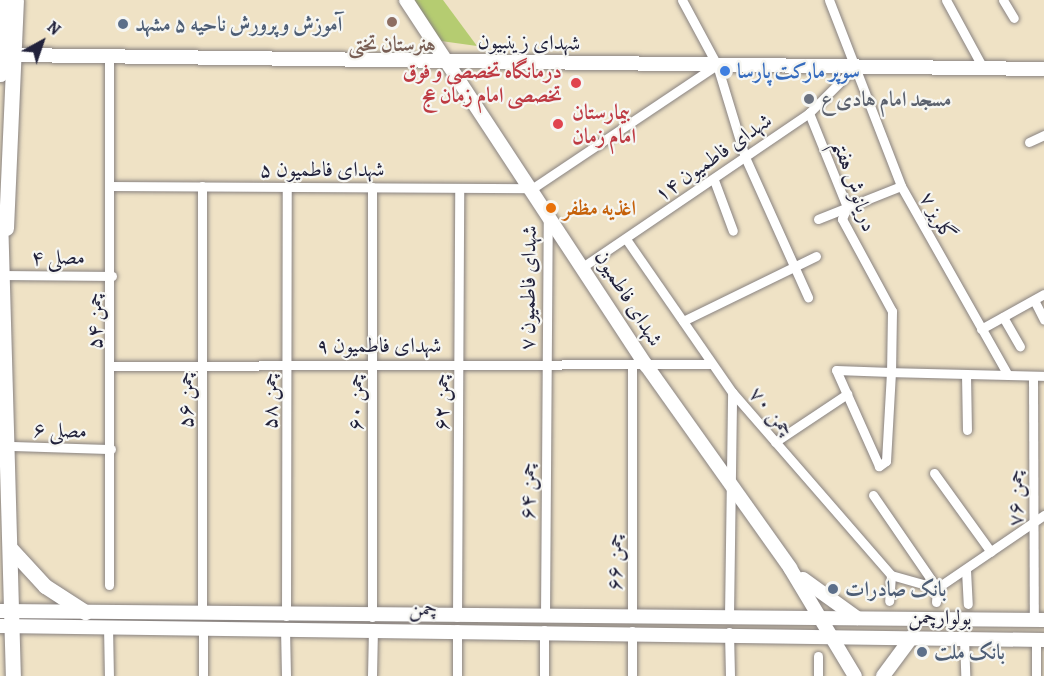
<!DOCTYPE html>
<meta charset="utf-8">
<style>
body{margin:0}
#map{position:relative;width:1044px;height:676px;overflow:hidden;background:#efe2c5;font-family:Alegreya,Amiri,serif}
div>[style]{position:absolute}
.green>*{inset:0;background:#b5cc71}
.roads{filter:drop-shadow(0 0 2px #888280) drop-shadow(0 0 2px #888280)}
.street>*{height:9px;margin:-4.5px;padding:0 4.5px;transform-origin:4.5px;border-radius:4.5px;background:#fff}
.secondary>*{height:14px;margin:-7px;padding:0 7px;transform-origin:7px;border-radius:7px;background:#fff}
.primary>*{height:15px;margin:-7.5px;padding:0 7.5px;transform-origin:7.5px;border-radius:7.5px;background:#fff}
.dots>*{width:16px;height:16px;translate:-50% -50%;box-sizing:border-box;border:3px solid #f6f6f2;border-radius:50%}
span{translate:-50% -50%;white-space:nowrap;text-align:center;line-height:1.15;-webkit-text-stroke:4.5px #f6f6f2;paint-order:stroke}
.service-label{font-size:21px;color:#4e5e75;font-weight:700}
.left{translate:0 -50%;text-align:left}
.street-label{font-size:21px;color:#22223b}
.education-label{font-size:21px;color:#785e54;font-weight:700}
.health-label{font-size:21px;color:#be3a42;font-weight:700}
.right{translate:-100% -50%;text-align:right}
.shop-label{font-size:21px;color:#366cbe;font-weight:700}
.worship-label{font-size:21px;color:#5b616d;font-weight:700}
.food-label{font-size:21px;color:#c56008;font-weight:700}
.north{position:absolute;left:12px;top:12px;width:60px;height:60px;-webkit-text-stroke:4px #f6f6f2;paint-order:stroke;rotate:40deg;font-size:16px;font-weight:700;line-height:24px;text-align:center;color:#22223b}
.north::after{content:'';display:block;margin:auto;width:21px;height:27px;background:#22223b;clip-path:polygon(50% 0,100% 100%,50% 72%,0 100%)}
</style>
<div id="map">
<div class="green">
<i style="clip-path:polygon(414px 0,443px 0,477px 46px,441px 41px)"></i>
</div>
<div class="roads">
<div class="street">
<i style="left:682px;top:0;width:74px;rotate:61.7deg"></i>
<i style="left:717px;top:65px;width:96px;rotate:73.1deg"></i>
<i style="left:745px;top:157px;width:154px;rotate:65.8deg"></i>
<i style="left:829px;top:0;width:199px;rotate:68.8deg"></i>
<i style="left:901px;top:186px;width:217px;rotate:60.5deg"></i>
<i style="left:946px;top:0;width:77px;rotate:61.4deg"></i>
<i style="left:1003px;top:0;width:21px;rotate:59deg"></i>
<i style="left:109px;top:58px;width:527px;rotate:90deg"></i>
<i style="left:809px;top:113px;width:101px;rotate:68deg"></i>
<i style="left:847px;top:207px;width:13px;rotate:113deg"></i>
<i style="left:842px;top:219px;width:105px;rotate:61.5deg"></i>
<i style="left:892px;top:311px;width:61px;rotate:90.9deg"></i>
<i style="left:891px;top:372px;width:89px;rotate:93.2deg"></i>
<i style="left:886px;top:461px;width:9px;rotate:144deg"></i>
<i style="left:879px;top:466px;width:105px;rotate:-114.1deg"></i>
<i style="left:836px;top:370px;width:55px;rotate:2.1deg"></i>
<i style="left:891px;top:372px;width:153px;rotate:1.5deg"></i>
<i style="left:1029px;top:142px;width:17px;rotate:-25deg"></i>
<i style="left:714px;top:180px;width:54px;rotate:69.6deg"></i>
<i style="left:111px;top:186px;width:422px;rotate:0.3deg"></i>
<i style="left:533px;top:188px;width:221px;rotate:-33.8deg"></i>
<i style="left:202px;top:186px;width:428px;rotate:90deg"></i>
<i style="left:818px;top:219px;width:89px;rotate:-21.7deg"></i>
<i style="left:626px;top:239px;width:186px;rotate:55.3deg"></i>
<i style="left:732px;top:392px;width:242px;rotate:49deg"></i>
<i style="left:891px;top:575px;width:26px;rotate:94deg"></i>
<i style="left:584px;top:266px;width:272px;rotate:-34.2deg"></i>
<i style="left:809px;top:113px;width:65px;rotate:-45deg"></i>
<i style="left:5px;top:275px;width:107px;rotate:0.5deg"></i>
<i style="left:1034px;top:300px;width:22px;rotate:63deg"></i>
<i style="left:1003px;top:317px;width:34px;rotate:60deg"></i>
<i style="left:683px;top:321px;width:148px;rotate:-26deg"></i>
<i style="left:981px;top:329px;width:72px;rotate:-29.1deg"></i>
<i style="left:112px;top:366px;width:599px;rotate:-0.19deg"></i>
<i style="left:966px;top:374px;width:56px;rotate:89deg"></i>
<i style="left:1033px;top:376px;width:244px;rotate:89.8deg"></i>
<i style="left:775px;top:442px;width:87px;rotate:-33.7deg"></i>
<i style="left:9px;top:446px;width:102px;rotate:1.7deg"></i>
<i style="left:934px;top:473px;width:97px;rotate:54.2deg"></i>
<i style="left:873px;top:495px;width:113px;rotate:55.5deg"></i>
<i style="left:966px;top:570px;width:34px;rotate:87deg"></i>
<i style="left:891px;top:575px;width:48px;rotate:15.8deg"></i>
<i style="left:937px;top:588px;width:130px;rotate:-34.3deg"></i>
<i style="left:936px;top:602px;width:14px;rotate:-86deg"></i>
<i style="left:286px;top:616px;width:429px;rotate:-89.9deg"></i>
<i style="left:632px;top:616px;width:251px;rotate:-90deg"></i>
<i style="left:729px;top:616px;width:224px;rotate:-89.2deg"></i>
<i style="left:372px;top:617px;width:430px;rotate:-90deg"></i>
<i style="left:457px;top:617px;width:429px;rotate:-89.7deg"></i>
<i style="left:545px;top:617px;width:401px;rotate:-89.6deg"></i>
<i style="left:108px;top:626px;width:50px;rotate:88.9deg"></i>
<i style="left:203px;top:627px;width:49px;rotate:90deg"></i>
<i style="left:285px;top:628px;width:48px;rotate:88.8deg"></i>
<i style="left:632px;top:631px;width:45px;rotate:90deg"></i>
<i style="left:729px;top:632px;width:44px;rotate:88.7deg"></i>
<i style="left:964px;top:638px;width:38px;rotate:88deg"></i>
<i style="left:372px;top:676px;width:48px;rotate:-88.8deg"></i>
<i style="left:457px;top:676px;width:47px;rotate:-90deg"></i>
<i style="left:544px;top:676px;width:46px;rotate:-90deg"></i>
<i style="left:818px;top:676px;width:20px;rotate:-90deg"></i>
<i style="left:1036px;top:676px;width:37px;rotate:-90deg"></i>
</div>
<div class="secondary">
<i style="left:406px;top:0;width:437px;rotate:56.7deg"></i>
<i style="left:646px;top:365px;width:249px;rotate:54.6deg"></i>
<i style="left:790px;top:568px;width:126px;rotate:59deg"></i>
<i style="left:14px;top:55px;width:1030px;rotate:0.78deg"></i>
<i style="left:803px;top:579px;width:67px;rotate:35.8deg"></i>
<i style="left:0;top:611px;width:1044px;rotate:0.49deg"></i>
<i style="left:0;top:626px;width:1044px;rotate:0.77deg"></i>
<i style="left:883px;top:676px;width:49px;rotate:-53.4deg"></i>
</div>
<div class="primary">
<i style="left:0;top:74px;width:74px;rotate:-86.1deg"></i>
<i style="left:0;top:215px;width:461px;rotate:88.4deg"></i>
<i style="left:6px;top:228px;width:228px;rotate:-87.5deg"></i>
<i style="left:10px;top:548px;width:52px;rotate:47.4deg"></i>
<i style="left:45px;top:586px;width:48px;rotate:33deg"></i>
</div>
</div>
<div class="dots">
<i style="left:392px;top:22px;background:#8d6e63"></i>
<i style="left:123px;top:24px;background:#5c6f8a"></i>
<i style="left:725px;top:71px;background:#3f7fe0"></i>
<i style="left:576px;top:83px;background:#e0444e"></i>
<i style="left:809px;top:99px;background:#6b7280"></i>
<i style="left:558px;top:124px;background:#e0444e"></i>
<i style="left:551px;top:208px;background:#e8710a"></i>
<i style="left:833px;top:589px;background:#5c6f8a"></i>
<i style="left:922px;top:652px;background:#5c6f8a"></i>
</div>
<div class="service-label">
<span class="left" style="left:135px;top:24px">آموزش و پرورش ناحیه ۵ مشهد</span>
<span class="left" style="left:845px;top:589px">بانک صادرات</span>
<span class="left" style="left:934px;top:652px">بانک ملت</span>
</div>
<div class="street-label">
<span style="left:529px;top:42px;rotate:1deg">شهدای زینبیون</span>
<span style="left:713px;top:157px;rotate:-35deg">شهدای فاطمیون ۱۴</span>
<span style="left:322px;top:169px">شهدای فاطمیون ۵</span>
<span style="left:855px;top:186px;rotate:71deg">دریانوش هفتم</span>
<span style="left:938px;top:216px;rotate:61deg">گلریز ۷</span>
<span style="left:58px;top:257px">مصلی ۴</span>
<span style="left:528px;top:288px;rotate:-89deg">شهدای فاطمیون ۷</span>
<span style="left:629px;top:298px;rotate:58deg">شهدای فاطمیون</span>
<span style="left:94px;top:321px;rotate:-90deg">چمن ۵۴</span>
<span style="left:379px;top:345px">شهدای فاطمیون ۹</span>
<span style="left:185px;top:400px;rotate:-90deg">چمن ۵۶</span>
<span style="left:269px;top:401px;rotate:-90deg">چمن ۵۸</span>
<span style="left:355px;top:402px;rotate:-90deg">چمن ۶۰</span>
<span style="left:441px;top:402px;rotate:-90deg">چمن ۶۲</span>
<span style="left:772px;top:411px;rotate:50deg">چمن ۷۰</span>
<span style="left:60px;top:430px;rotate:2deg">مصلی ۶</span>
<span style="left:527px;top:491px;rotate:-90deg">چمن ۶۴</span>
<span style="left:1015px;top:498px;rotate:-90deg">چمن ۷۶</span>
<span style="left:614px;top:562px;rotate:-90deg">چمن ۶۶</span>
<span style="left:423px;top:608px;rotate:1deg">چمن</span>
<span style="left:940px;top:617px;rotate:1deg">بولوارچمن</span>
</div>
<div class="education-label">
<span style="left:392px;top:44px">هنرستان تختی</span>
</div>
<div class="health-label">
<span class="right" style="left:562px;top:83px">درمانگاه تخصصی و فوق<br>تخصصی امام زمان عج</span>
<span class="left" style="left:572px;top:124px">بیمارستان<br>امام زمان</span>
</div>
<div class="shop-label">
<span class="left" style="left:737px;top:71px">سوپر مارکت پارسا</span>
</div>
<div class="worship-label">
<span class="left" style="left:821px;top:99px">مسجد امام هادی ع</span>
</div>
<div class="food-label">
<span class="left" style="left:563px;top:208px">اغذیه مظفر</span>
</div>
<div class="north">N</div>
</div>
